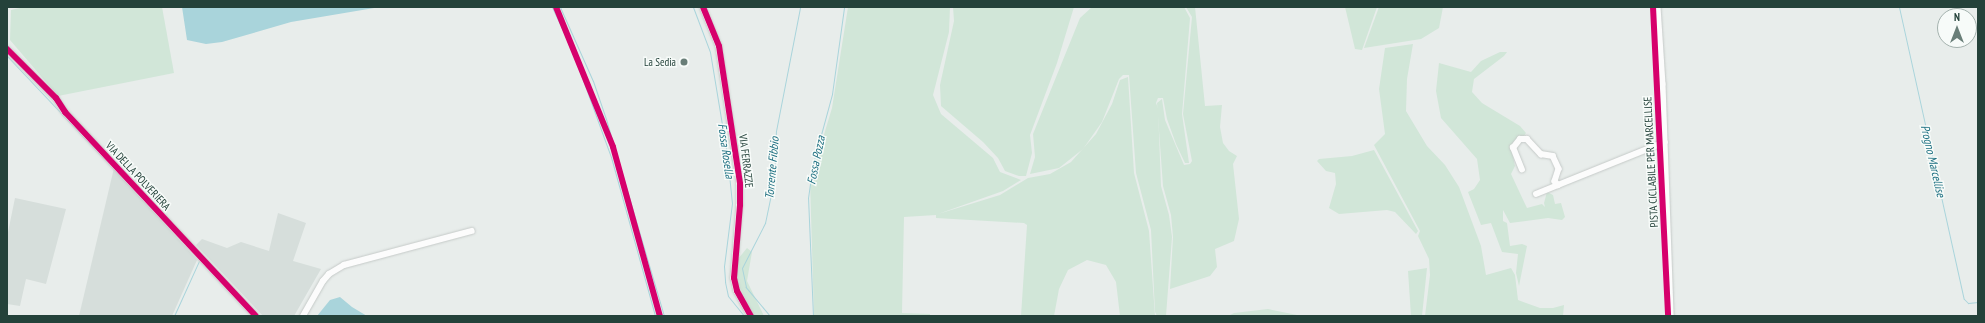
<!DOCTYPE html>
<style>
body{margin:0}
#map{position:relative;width:1985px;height:323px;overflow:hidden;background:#e8edeb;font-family:"PT Sans Narrow",sans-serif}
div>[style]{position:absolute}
.built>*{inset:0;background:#d6dedb}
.green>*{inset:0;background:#d1e6d8}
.water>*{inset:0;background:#a9d4db}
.stream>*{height:1px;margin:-0.5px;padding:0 0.5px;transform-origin:0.5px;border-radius:0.5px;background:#a9d4db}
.roads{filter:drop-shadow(0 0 1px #c5cac8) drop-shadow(0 0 1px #c5cac8)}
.minor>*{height:5.5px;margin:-2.75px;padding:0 2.75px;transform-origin:2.75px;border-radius:2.75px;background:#fcfcfc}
.cycleway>*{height:6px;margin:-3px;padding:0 3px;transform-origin:3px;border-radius:3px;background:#d6006c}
.dots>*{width:11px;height:11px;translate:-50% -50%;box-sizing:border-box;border:2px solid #f7fbf9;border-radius:50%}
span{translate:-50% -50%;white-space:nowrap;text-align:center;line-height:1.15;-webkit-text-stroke:3px #f7fbf9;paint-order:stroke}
.poi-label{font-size:11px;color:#24423a}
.right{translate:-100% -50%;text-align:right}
.street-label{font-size:11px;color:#24423a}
.water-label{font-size:12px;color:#1c6f80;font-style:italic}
.frame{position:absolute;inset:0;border:8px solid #24423a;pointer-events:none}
.north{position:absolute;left:1937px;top:8px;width:40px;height:40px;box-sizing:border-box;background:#f7fbf9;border:1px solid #a3b1ad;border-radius:50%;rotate:0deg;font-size:11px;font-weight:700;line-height:16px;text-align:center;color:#24423a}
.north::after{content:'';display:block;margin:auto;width:14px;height:18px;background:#697e78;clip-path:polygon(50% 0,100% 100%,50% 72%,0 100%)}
</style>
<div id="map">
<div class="built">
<i style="clip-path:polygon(114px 168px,197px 260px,172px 316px,79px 316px)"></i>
<i style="clip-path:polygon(15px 198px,66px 209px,46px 284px,26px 279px,20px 306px,7px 304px,7px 237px)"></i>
<i style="clip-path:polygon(278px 213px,306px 223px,293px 261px,321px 269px,294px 316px,263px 316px,196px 245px,202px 239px,227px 248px,241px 242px,269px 251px)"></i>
</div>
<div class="green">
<i style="clip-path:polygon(24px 7px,162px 7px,174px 73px,58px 96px,10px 40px,11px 10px)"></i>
<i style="clip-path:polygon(848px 7px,950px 7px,949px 32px,933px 95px,941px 114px,993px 158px,1000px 172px,1021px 180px,1003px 191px,938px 214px,1000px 195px,1028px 178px,1050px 174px,1071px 162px,1096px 134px,1112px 104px,1120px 80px,1128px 77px,1134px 173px,1149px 231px,1155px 316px,1120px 316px,1116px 282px,1106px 265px,1087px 260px,1068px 270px,1059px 289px,1054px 316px,1021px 316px,1027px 225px,1024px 223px,936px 218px,936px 215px,904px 217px,902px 313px,930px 314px,930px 316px,814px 316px,810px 181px,832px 108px)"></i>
<i style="clip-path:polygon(953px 7px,1074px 7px,1057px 63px,1030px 135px,1032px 153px,1026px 176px,1019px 176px,1005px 171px,998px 158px,983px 142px,941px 106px,940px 85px,954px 21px)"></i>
<i style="clip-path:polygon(1092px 7px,1184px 7px,1190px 18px,1182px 114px,1189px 163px,1185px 163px,1176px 144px,1167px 119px,1163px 98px,1158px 98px,1156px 103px,1158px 108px,1161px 186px,1169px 215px,1172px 237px,1166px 316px,1157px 316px,1155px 312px,1151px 230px,1136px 173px,1129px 75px,1123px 75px,1119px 79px,1102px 122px,1083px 149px,1059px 168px,1030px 174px,1035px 157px,1033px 134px,1037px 124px,1080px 18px)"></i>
<i style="clip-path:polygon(1186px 7px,1195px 7px,1205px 106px,1222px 105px,1220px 127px,1223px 143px,1229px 151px,1237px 156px,1233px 164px,1239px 219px,1234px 241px,1215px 249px,1217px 267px,1210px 276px,1170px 289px,1173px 237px,1171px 215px,1163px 186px,1157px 103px,1162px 99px,1165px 120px,1184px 165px,1190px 164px,1192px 161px,1183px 114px,1192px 17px)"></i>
<i style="clip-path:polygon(1345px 7px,1377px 7px,1362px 50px,1355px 49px)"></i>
<i style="clip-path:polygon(1379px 7px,1443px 7px,1439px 28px,1421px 39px,1364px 48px)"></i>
<i style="clip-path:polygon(1413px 44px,1407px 79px,1406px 111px,1427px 146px,1445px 165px,1459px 187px,1481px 246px,1486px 275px,1511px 268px,1515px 275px,1518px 300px,1540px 308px,1553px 308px,1564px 305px,1563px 316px,1425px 316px,1430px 275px,1429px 259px,1418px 236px,1420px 231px,1374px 145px,1385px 134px,1379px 89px,1385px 48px)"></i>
<i style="clip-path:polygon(1500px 52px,1507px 52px,1504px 56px,1474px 79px,1472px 92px,1482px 103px,1520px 126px,1526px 133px,1512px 152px,1515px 166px,1511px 174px,1527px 208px,1542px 204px,1545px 207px,1544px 203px,1547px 192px,1553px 195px,1555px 204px,1561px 203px,1565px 217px,1562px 220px,1548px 218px,1510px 223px,1503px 210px,1503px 221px,1507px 223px,1510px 246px,1522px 244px,1527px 246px,1519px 286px,1516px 273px,1518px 254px,1502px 252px,1491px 223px,1481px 225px,1468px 192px,1474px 189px,1480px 180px,1477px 159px,1441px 118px,1436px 91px,1439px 63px,1471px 72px,1481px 61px)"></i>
<i style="clip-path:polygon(1374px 150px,1418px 231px,1416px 234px,1395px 212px,1387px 210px,1339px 214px,1329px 208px,1336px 184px,1335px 173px,1326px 171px,1317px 161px,1319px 159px,1352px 156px)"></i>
<i style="clip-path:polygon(747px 248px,752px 252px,747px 281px,764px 316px,754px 316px,736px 280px,738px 259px)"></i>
<i style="clip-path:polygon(1427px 268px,1422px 316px,1411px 316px,1408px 271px)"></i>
<i style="clip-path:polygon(1268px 309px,1302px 316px,1228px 316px,1234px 313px)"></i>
</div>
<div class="water">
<i style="clip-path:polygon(182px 7px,380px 7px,291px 22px,222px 42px,206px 44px,187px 40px)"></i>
<i style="clip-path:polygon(340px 297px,352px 307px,367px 316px,317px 316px,330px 300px)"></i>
</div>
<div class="stream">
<i style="left:552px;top:7px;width:47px;rotate:65.1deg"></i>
<i style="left:572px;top:50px;width:114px;rotate:70deg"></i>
<i style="left:611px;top:157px;width:165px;rotate:74.5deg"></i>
<i style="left:560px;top:7px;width:81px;rotate:66deg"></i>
<i style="left:593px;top:81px;width:40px;rotate:71.1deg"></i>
<i style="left:606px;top:119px;width:205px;rotate:73.6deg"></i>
<i style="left:693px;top:7px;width:48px;rotate:69.3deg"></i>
<i style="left:710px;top:52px;width:104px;rotate:80.6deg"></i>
<i style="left:727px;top:155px;width:48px;rotate:84.1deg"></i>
<i style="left:732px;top:203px;width:64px;rotate:97.2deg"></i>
<i style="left:724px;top:266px;width:16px;rotate:86deg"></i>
<i style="left:725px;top:282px;width:14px;rotate:78deg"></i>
<i style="left:728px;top:296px;width:26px;rotate:51deg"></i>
<i style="left:1899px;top:7px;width:299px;rotate:77.5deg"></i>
<i style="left:1964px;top:299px;width:6px;rotate:45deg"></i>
<i style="left:1968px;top:303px;width:10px;rotate:-6deg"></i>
<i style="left:7px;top:56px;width:275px;rotate:46.6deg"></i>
<i style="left:174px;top:316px;width:60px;rotate:-65.6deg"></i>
<i style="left:770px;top:316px;width:38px;rotate:-130deg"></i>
<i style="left:746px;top:287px;width:19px;rotate:-102deg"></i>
<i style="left:742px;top:268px;width:51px;rotate:-62.9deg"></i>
<i style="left:765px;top:223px;width:44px;rotate:-78.2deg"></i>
<i style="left:774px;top:180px;width:49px;rotate:-87.7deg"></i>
<i style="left:776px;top:131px;width:126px;rotate:-79deg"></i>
<i style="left:813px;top:316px;width:118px;rotate:-92.4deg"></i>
<i style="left:808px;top:198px;width:34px;rotate:-82deg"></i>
<i style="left:813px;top:164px;width:73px;rotate:-74.8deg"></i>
<i style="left:832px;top:94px;width:88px;rotate:-82.1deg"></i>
</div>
<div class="roads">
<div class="minor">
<i style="left:703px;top:7px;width:42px;rotate:67.7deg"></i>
<i style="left:719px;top:46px;width:140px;rotate:81.3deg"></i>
<i style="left:740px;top:184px;width:21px;rotate:90deg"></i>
<i style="left:740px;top:205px;width:73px;rotate:94.7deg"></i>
<i style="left:734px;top:278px;width:13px;rotate:77deg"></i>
<i style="left:737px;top:291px;width:29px;rotate:61deg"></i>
<i style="left:1658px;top:7px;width:77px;rotate:86.3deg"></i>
<i style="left:1663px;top:84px;width:232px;rotate:88deg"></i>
<i style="left:7px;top:49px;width:69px;rotate:45deg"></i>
<i style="left:56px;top:98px;width:17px;rotate:57deg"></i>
<i style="left:65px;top:112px;width:279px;rotate:46.9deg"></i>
<i style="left:1522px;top:170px;width:24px;rotate:-112deg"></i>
<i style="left:1513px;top:148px;width:11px;rotate:-52deg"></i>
<i style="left:1520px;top:139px;width:7px"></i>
<i style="left:1527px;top:139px;width:21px;rotate:47deg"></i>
<i style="left:1541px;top:154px;width:12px;rotate:9deg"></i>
<i style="left:1553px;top:156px;width:14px;rotate:65deg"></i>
<i style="left:1559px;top:169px;width:13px;rotate:108deg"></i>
<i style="left:1555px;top:181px;width:5px;rotate:53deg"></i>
<i style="left:1558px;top:185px;width:115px;rotate:-21.9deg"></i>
<i style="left:1536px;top:194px;width:24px;rotate:-22deg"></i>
<i style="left:303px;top:316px;width:40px;rotate:-60.3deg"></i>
<i style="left:323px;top:281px;width:9px;rotate:-49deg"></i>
<i style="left:329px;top:274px;width:17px;rotate:-31deg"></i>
<i style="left:344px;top:265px;width:132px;rotate:-14.9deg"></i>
</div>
</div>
<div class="cycleway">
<i style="left:556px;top:7px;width:151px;rotate:67.8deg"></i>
<i style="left:613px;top:147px;width:175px;rotate:74.5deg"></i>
<i style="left:703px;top:7px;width:42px;rotate:67.7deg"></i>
<i style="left:719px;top:46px;width:140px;rotate:81.3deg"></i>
<i style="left:740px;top:184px;width:21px;rotate:90deg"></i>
<i style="left:740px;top:205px;width:73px;rotate:94.7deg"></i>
<i style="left:734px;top:278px;width:13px;rotate:77deg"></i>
<i style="left:737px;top:291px;width:29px;rotate:61deg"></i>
<i style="left:1653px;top:7px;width:309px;rotate:87.2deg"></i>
<i style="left:7px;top:49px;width:69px;rotate:45deg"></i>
<i style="left:56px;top:98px;width:17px;rotate:57deg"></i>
<i style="left:65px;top:112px;width:279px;rotate:46.9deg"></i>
</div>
<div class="dots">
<i style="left:684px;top:62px;background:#697e78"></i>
</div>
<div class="poi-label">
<span class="right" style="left:676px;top:62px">La Sedia</span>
</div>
<div class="street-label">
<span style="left:746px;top:161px;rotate:83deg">VIA FERRAZZE</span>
<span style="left:1651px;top:162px;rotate:-93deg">PISTA CICLABILE PER MARCELLISE</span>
<span style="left:138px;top:176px;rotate:47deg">VIA DELLA POLVERIERA</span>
</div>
<div class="water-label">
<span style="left:726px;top:151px;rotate:82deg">Fossa Rosella</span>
<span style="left:816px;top:160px;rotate:-78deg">Fossa Pozza</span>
<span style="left:1933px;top:161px;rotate:77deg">Progno Marcellise</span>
<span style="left:772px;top:168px;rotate:-85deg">Torrente Fibbio</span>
</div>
<div class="frame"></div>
<div class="north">N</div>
</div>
